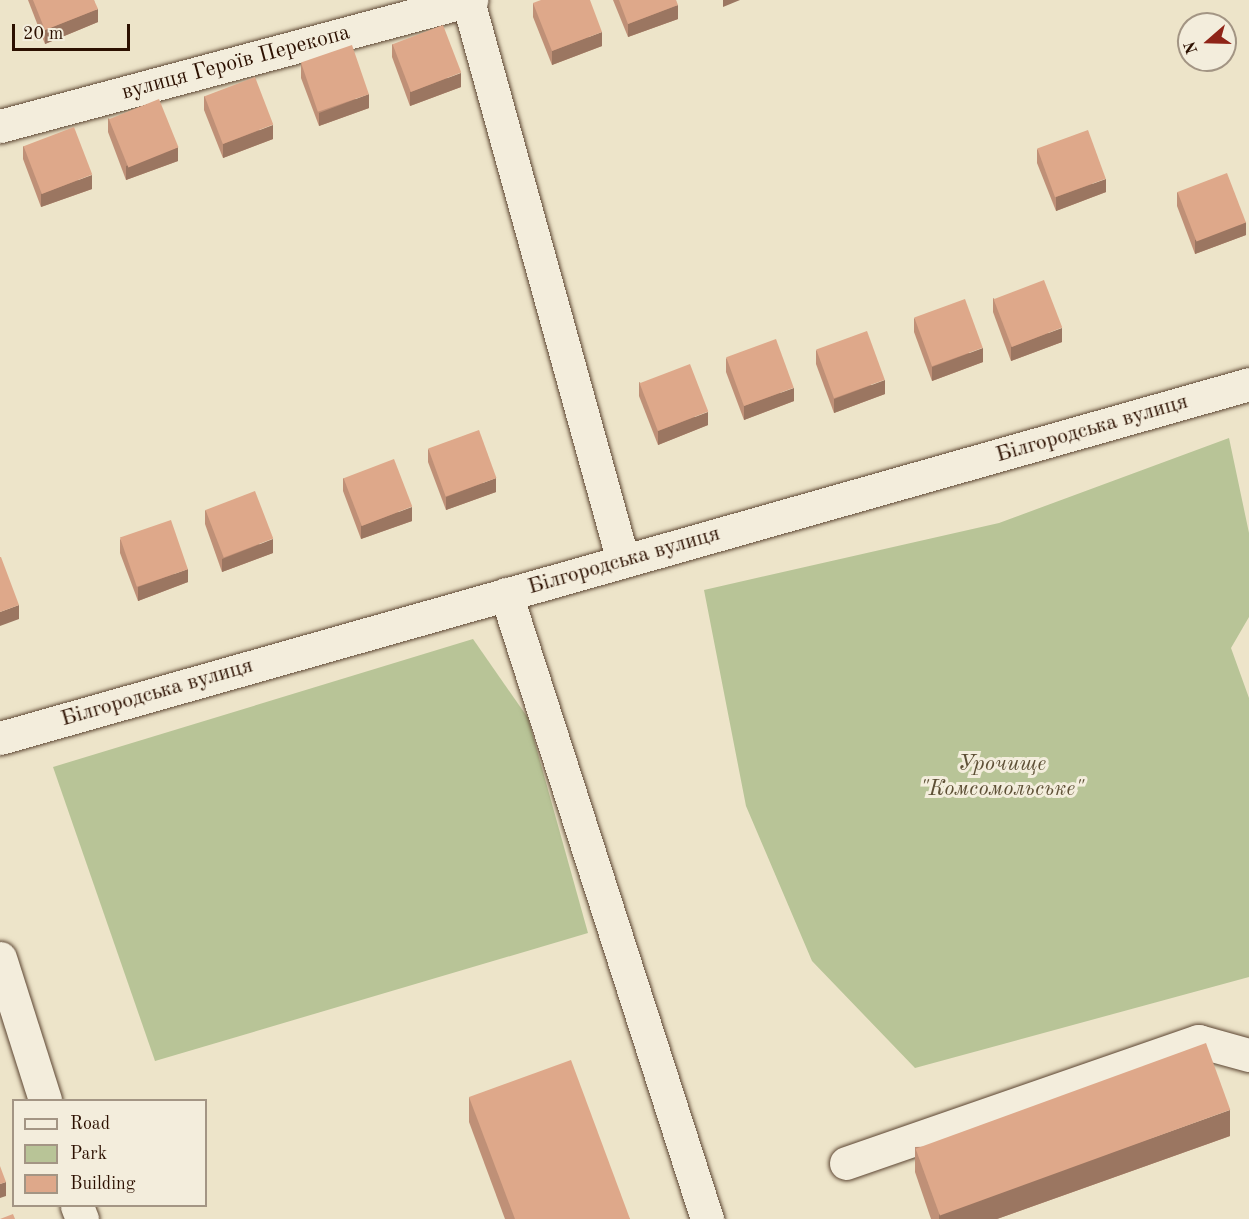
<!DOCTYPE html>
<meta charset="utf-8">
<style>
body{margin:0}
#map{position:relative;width:1249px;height:1219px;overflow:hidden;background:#ede4c9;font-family:"Old Standard TT",serif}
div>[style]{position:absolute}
.green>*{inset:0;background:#b8c497}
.roads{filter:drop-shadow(0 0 2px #5c4532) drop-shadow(0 0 2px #5c4532)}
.minor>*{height:33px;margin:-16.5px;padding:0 16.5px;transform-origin:16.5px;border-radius:16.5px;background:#f3eddc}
.wall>*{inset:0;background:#bf9077}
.shaded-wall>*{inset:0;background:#9b7661}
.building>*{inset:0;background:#dea88a;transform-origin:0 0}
span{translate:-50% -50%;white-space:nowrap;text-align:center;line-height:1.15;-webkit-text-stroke:6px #f3eddc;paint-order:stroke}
.street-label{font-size:22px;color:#2c1000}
.park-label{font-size:22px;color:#5d4f35;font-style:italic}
.legend{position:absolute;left:12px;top:1099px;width:195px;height:108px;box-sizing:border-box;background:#f3eddc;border:2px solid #a39584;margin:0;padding:8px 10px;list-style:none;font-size:18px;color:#2c1000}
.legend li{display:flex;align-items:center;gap:12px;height:30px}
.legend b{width:30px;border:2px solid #a39584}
.north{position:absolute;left:1177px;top:12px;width:60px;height:60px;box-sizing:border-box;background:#f3eddc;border:2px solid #a39584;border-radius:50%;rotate:250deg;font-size:16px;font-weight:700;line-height:24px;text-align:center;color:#2c1000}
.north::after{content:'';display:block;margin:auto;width:21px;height:27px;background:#8f2418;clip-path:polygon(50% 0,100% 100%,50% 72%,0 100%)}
.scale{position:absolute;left:12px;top:24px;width:118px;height:27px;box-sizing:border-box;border:3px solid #2c1000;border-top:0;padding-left:8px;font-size:18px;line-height:21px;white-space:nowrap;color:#2c1000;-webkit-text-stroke:4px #f3eddc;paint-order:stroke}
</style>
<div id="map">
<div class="green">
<i style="clip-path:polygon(1229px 438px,1249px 533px,1249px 617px,1231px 648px,1249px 698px,1249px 977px,915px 1068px,812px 961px,746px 806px,704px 590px,999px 523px)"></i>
<i style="clip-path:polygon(473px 639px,528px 718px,588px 933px,155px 1061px,53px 767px)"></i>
</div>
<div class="roads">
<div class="minor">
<i style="left:468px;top:1px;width:581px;rotate:74.53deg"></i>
<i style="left:0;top:126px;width:488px;rotate:-15deg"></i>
<i style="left:506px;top:594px;width:657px;rotate:72.17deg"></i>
<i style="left:0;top:738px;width:1298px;rotate:-15.82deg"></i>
<i style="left:0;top:958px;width:149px;rotate:72.4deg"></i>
<i style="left:846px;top:1163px;width:373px;rotate:-19.1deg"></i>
<i style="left:1198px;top:1041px;width:53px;rotate:15.4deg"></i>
<i style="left:77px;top:1206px;width:14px;rotate:69deg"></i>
</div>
</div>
<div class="wall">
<i style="clip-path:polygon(28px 0,94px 0,98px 22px,45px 44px)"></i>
<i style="clip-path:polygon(613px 0,676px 0,678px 19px,628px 37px)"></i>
<i style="clip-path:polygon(533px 3px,602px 46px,552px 65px,533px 17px)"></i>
<i style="clip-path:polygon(392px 44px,461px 87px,410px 106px,392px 57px)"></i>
<i style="clip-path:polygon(301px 64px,369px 108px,319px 126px,301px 78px)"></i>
<i style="clip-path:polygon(204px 96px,273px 139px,223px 158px,204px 110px)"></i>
<i style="clip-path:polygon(108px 118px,178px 161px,126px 180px,108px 132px)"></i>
<i style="clip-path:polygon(23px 146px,92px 189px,41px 207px,23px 159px)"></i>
<i style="clip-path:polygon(1037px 149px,1106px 192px,1056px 211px,1037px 163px)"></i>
<i style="clip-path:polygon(1177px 192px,1246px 235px,1195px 254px,1177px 206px)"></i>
<i style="clip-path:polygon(993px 298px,1062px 342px,1011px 361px,993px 312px)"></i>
<i style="clip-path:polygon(914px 318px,983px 362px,932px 381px,914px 332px)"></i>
<i style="clip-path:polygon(816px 350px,885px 394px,834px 413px,816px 364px)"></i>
<i style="clip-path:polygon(726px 358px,794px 401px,744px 420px,726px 372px)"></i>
<i style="clip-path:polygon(639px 382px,708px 425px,658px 445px,639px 396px)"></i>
<i style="clip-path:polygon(428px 449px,496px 492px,446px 510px,428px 462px)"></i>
<i style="clip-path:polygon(343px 478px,412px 521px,361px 539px,343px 491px)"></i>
<i style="clip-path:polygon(205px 510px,273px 553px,222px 572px,205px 524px)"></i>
<i style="clip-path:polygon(120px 539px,188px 582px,138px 601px,120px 553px)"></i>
<i style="clip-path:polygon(469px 1097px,630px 1219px,505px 1219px,469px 1122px)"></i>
<i style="clip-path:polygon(1230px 1136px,997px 1219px,931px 1219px,915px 1172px,915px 1147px)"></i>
</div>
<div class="shaded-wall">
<i style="clip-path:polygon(723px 0,740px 0,723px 7px)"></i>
<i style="clip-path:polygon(678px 5px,678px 19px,628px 37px,628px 24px)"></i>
<i style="clip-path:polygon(98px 9px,98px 22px,45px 44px,45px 30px)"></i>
<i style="clip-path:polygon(602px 32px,602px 46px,552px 65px,552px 51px)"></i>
<i style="clip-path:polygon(461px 73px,461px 87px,410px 106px,410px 92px)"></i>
<i style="clip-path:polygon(369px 94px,369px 108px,319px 126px,319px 113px)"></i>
<i style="clip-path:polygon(273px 125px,273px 139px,223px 158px,223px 144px)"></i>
<i style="clip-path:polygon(178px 147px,178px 161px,126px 180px,126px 166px)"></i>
<i style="clip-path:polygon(92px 175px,92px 189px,41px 207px,41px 194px)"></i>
<i style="clip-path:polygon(1106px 179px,1106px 192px,1056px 211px,1056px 197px)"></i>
<i style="clip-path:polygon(1246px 222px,1246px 235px,1195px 254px,1195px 240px)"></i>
<i style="clip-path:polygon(1062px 328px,1062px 342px,1011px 361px,1011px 347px)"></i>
<i style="clip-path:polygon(983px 348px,983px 362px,932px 381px,932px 367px)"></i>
<i style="clip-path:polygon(885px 380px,885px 394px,834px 413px,834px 399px)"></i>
<i style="clip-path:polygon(794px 388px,794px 401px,744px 420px,744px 406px)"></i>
<i style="clip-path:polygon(708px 412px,708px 425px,658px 445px,658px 431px)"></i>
<i style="clip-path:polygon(496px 478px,496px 492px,446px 510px,446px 497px)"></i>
<i style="clip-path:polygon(412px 507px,412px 521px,361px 539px,361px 526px)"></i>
<i style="clip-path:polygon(273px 539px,273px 553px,222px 572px,222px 559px)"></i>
<i style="clip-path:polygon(188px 569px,188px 582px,138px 601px,138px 587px)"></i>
<i style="clip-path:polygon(19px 605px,19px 619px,0 626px,0 612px)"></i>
<i style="clip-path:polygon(1230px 1110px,1230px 1136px,997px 1219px,939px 1219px,939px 1214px)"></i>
<i style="clip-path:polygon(6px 1182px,6px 1196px,0 1198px,0 1184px)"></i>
</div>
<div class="building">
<i style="clip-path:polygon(33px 0,94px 0,98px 9px,45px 30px)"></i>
<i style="clip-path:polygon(541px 0,590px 0,602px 32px,552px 51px,533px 3px)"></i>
<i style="clip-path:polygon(619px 0,676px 0,678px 5px,628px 24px)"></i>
<i style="left:443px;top:25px;width:51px;height:54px;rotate:69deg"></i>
<i style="left:352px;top:45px;width:52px;height:54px;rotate:71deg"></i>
<i style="left:255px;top:77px;width:51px;height:54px;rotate:69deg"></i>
<i style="left:159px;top:99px;width:52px;height:54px;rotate:68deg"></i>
<i style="left:74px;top:127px;width:51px;height:54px;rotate:69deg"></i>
<i style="left:1088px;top:130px;width:52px;height:54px;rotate:70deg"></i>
<i style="left:1227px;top:173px;width:53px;height:53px;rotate:69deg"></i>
<i style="left:1044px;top:280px;width:51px;height:54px;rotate:69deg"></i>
<i style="left:965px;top:299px;width:52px;height:54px;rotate:70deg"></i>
<i style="left:867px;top:331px;width:52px;height:54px;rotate:70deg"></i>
<i style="left:776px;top:339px;width:52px;height:53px;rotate:70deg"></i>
<i style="left:690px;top:364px;width:51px;height:54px;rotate:69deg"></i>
<i style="left:479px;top:430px;width:51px;height:54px;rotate:70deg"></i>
<i style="left:394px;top:459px;width:51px;height:54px;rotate:69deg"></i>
<i style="left:255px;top:491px;width:51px;height:53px;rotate:69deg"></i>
<i style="left:171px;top:520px;width:52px;height:54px;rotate:71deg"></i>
<i style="clip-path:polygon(0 557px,1px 557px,19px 605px,0 612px)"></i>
<i style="left:1206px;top:1043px;width:71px;height:309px;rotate:70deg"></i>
<i style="clip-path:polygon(571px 1060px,630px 1219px,515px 1219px,469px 1097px)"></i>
<i style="clip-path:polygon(0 1166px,6px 1182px,0 1184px)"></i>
<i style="clip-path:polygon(13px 1214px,15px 1219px,0 1219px)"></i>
</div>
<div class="street-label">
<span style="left:236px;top:63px;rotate:-15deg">вулиця Героїв Перекопа</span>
<span style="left:1092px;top:429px;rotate:-16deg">Білгородська вулиця</span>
<span style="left:624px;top:561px;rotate:-16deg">Білгородська вулиця</span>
<span style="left:157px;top:693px;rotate:-16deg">Білгородська вулиця</span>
</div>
<div class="park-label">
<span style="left:1002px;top:777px">Урочище<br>"Комсомольське"</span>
</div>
<ul class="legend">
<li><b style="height:8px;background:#f3eddc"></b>Road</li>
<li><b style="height:16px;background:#b8c497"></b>Park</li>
<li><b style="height:16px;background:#dea88a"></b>Building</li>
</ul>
<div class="north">N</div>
<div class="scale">20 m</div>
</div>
